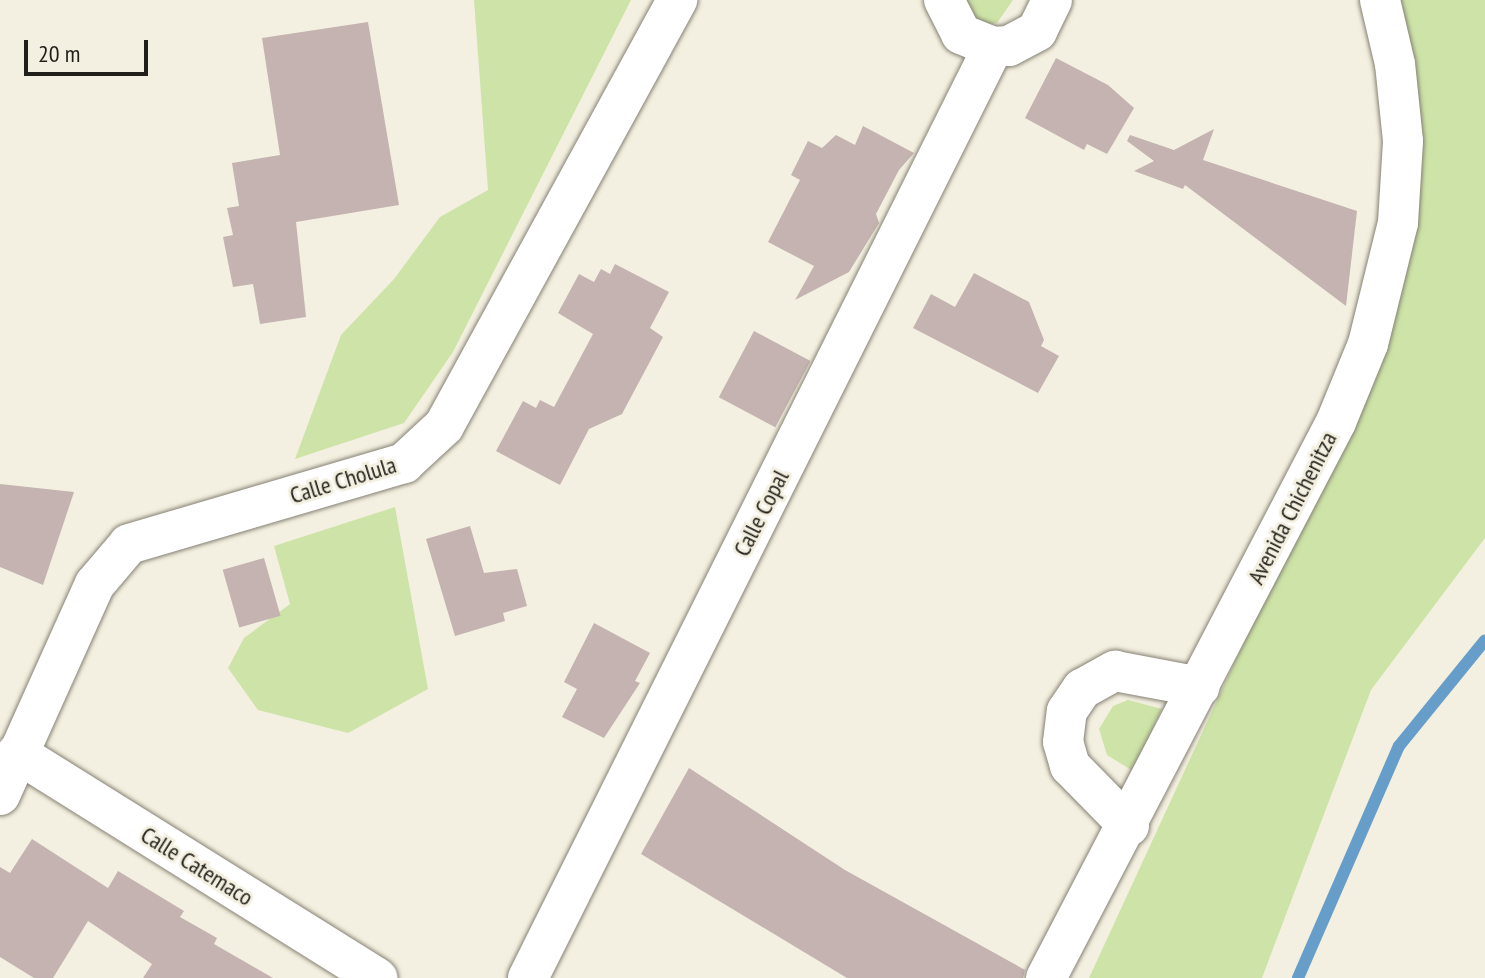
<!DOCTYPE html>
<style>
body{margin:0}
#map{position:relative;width:1485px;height:978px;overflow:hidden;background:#f4f0e1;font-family:"PT Sans Narrow",sans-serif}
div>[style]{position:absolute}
.green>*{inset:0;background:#cde3a7}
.stream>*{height:12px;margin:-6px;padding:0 6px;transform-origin:6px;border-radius:6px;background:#669ec9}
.building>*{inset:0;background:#c4b3b0;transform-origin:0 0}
.roads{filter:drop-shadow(0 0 2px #858174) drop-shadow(0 0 2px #858174)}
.minor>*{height:40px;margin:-20px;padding:0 20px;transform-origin:20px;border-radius:20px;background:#fff}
span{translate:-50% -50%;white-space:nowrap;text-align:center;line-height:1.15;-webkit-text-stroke:6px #f4f0e1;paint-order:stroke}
.street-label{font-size:24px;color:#211f1a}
.scale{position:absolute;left:24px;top:40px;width:124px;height:36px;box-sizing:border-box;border:4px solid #211f1a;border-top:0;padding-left:10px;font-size:24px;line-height:28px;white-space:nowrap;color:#211f1a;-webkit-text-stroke:6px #f4f0e1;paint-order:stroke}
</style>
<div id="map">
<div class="green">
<i style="clip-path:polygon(474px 0,631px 0,453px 352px,404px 423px,295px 459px,341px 335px,394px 279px,440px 217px,488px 190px)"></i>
<i style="clip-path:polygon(963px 0,1013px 0,997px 23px,983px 25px,969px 18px)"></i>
<i style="clip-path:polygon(1396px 0,1485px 0,1485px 538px,1371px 690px,1262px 978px,1089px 978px,1368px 373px)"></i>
<i style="clip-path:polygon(395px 507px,428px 689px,348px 733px,258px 710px,228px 668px,244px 638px,290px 604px,274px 546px)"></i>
<i style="clip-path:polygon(1128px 700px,1162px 709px,1133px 771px,1107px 755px,1099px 729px,1113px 706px)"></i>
</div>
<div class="stream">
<i style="left:1298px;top:978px;width:253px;rotate:-66.5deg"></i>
<i style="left:1399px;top:746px;width:136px;rotate:-50.9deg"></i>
</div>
<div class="building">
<i style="clip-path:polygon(368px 22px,399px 205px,296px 222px,306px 317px,260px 324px,253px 284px,233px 287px,223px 237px,233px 235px,227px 208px,239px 206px,232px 163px,280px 155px,262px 38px)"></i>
<i style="clip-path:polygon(1056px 58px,1108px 85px,1134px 108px,1107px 154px,1087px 144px,1084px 150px,1025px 118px)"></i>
<i style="clip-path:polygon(863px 126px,914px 153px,899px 170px,876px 214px,879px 223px,849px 272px,795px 300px,814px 266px,768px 242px,800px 180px,791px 175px,808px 141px,822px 148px,836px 135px,855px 145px)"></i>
<i style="clip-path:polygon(1214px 129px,1203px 160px,1357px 211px,1346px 306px,1185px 185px,1183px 189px,1134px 171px,1154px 161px,1127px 141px,1130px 135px,1174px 150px)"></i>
<i style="clip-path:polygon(615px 264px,669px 292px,650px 328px,663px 337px,622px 414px,589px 429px,560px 485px,496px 451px,523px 401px,536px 408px,540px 400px,554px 407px,593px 334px,558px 313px,579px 274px,594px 282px,601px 269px,610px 274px)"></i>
<i style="clip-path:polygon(974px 273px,1029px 302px,1044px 340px,1041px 346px,1059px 356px,1038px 393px,913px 328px,931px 294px,955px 307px)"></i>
<i style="left:754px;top:331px;width:64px;height:75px;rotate:28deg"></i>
<i style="clip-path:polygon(0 484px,74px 492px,43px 585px,0 567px)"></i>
<i style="clip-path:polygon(470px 526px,484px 573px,517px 569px,527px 606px,503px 613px,505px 621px,455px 636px,426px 539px)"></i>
<i style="left:264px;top:558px;width:60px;height:43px;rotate:74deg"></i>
<i style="clip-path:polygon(594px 623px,650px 653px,635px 681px,640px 683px,604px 738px,562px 717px,577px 689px,564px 682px)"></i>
<i style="clip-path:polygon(689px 768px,845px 870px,1025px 970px,1023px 978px,847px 978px,641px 854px)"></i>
<i style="clip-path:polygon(32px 839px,108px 888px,118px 871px,184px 911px,180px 917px,217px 938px,214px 944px,273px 978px,143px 978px,152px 964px,88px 921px,53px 978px,34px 978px,0 957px,0 867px,10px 873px)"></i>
</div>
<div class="roads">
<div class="minor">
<i style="left:944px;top:0;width:38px;rotate:63deg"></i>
<i style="left:961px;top:34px;width:35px;rotate:22deg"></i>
<i style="left:993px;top:47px;width:16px;rotate:-4deg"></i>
<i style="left:1009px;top:46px;width:32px;rotate:-28deg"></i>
<i style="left:1037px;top:31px;width:34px;rotate:-64deg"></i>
<i style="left:17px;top:753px;width:425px;rotate:32deg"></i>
<i style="left:0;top:795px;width:231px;rotate:-65.8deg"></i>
<i style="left:95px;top:584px;width:52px;rotate:-49.6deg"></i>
<i style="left:129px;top:544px;width:287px;rotate:-16.4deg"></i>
<i style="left:404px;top:463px;width:54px;rotate:-42.8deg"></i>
<i style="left:444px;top:426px;width:486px;rotate:-61.3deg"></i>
<i style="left:1129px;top:826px;width:84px;rotate:-134.5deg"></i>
<i style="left:1070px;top:766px;width:25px;rotate:-106deg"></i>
<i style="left:1063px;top:742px;width:31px;rotate:-83deg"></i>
<i style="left:1067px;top:711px;width:27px;rotate:-56deg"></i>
<i style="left:1082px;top:689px;width:38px;rotate:-29deg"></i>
<i style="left:1115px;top:671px;width:86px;rotate:10.7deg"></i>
<i style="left:528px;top:978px;width:1041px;rotate:-63.46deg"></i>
<i style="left:1046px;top:978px;width:627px;rotate:-62.45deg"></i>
<i style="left:1336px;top:422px;width:84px;rotate:-67.7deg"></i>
<i style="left:1368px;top:344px;width:125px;rotate:-76.1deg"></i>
<i style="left:1398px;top:223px;width:82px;rotate:-86.5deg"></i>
<i style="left:1403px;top:141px;width:77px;rotate:-95.9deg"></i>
<i style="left:1395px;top:64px;width:66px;rotate:-103.2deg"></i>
</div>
</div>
<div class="street-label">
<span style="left:343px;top:480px;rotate:-17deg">Calle Cholula</span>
<span style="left:1292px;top:508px;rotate:-63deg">Avenida Chichenitza</span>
<span style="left:761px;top:513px;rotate:-63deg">Calle Copal</span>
<span style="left:197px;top:866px;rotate:32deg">Calle Catemaco</span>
</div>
<div class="scale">20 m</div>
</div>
